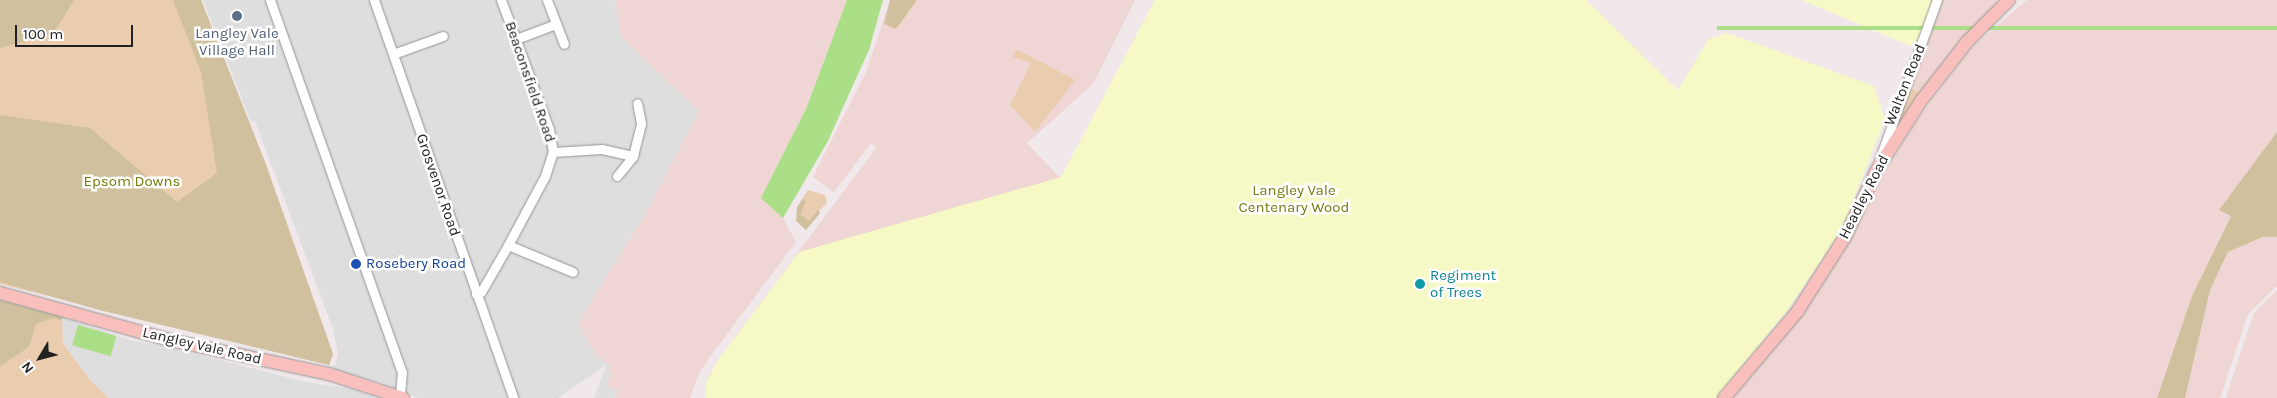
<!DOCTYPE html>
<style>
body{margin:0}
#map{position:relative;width:2277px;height:398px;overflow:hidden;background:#f1e8eb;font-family:Karla,sans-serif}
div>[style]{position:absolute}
.residential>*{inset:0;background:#dfdedf}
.farmland>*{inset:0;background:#efd5d3}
.grass>*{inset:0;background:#eaccaf}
.forest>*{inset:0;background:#d0c09d}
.park>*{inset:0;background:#f6f9c6}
.pitch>*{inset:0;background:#aadf87;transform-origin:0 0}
.roads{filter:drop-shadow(0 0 1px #959595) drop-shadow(0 0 1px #959595)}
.street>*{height:9px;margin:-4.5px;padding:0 4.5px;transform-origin:4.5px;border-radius:4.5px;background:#fff}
.secondary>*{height:12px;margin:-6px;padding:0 6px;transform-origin:6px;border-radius:6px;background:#f9bfbd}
.dots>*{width:14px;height:14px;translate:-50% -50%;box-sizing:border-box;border:2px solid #fff;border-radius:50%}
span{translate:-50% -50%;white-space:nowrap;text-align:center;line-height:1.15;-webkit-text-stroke:5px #fff;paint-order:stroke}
.service-label{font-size:15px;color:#4e5e75}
.street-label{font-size:15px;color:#212121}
.park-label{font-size:15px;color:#747b0d}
.transit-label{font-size:15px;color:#164399}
.left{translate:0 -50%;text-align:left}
.culture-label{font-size:15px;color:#0d838f}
.north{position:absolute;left:15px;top:333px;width:50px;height:50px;-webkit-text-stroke:4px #fff;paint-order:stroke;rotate:233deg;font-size:14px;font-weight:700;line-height:20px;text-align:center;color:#212121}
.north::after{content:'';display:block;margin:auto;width:18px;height:22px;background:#212121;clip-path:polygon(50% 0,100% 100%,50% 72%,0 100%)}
.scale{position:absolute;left:15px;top:25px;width:118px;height:22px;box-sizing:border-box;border:2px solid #212121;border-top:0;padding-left:6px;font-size:15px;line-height:18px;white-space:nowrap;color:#212121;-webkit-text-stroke:4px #fff;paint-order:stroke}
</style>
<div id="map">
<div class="residential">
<i style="clip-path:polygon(203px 0,615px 0,621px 37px,699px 111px,646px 213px,578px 323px,595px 354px,608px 364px,618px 389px,615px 398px,594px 398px,606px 365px,558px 398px,417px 398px,384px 383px,334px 370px,338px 353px,333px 329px,255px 121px,251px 122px)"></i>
<i style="clip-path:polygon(62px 317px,130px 340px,176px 349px,302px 381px,352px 389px,376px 398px,109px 398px,90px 380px,63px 343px)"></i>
</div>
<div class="farmland">
<i style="clip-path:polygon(615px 0,847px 0,806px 109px,762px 198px,783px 218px,796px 242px,707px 361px,697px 378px,690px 398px,615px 398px,618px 390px,607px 387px,611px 374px,608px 364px,595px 354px,578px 323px,646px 213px,699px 111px,621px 37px)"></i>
<i style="clip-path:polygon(890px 0,1135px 0,1093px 84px,1027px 143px,1160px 282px,705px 398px,706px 382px,718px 360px,876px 148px,871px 143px,834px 192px,813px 177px,867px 70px)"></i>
<i style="clip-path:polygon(1941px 0,1999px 0,1947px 57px,1920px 93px,1909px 87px)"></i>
<i style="clip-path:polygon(2027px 0,2277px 0,2277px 132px,2220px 210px,2231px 216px,2192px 296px,2157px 398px,1733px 398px,1829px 275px,1870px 197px,1915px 123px,1970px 49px)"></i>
<i style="clip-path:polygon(2263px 237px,2277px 237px,2277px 286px,2248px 314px,2220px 398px,2185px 398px,2210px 290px,2228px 252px)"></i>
<i style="clip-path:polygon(2277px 290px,2277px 398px,2226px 398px,2254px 313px)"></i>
</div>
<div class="grass">
<i style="clip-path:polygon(0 0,201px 0,265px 162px,333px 354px,329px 365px,0 284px)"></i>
<i style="clip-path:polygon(1016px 49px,1075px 80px,1035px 132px,1010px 105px,1031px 63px,1013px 57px)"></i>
<i style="clip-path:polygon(1909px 87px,1920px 93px,1886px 148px)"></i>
<i style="clip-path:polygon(808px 190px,825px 195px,827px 203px,809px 221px,801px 214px,806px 202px,803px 198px)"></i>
<i style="clip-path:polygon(4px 301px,62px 317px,63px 343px,90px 380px,109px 398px,0 398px,0 303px)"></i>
</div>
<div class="forest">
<i style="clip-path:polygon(0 0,74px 0,53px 34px,0 48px)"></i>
<i style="clip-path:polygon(173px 0,201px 0,265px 162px,333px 354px,329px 365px,103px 311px,0 282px,0 115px,90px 128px,177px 202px,217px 173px,201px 72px)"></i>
<i style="clip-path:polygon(890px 0,917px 0,896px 29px,884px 24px)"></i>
<i style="clip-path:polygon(2277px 132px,2277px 237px,2263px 237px,2228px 252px,2210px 290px,2185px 398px,2157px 398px,2192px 296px,2231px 216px,2219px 210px)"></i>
<i style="clip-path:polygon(803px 198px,806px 202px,801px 214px,809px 221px,818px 210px,820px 213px,806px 230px,796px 221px,797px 207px)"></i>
<i style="clip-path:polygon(0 300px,62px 317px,62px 321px,53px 318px,36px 324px,29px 347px,0 366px)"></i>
</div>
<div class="park">
<i style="clip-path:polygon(1155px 0,1586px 0,1678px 90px,1709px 39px,1727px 33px,1874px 86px,1885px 119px,1842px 229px,1787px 311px,1716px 398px,705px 398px,706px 382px,718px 360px,799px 252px,1061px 177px)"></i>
<i style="clip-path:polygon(1802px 0,1937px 0,1920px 50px)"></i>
</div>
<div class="pitch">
<i style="clip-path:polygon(847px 0,883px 0,869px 50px,849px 94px,828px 141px,783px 218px,761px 198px,806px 109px)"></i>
<i style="left:2277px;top:26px;width:4px;height:560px;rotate:90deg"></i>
<i style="left:78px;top:325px;width:40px;height:21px;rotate:16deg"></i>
</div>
<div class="roads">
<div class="street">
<i style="left:270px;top:0;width:395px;rotate:70.5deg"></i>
<i style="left:402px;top:372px;width:24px;rotate:95deg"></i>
<i style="left:374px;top:0;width:422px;rotate:70.7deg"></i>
<i style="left:547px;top:0;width:47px;rotate:68.9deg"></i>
<i style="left:516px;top:39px;width:43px;rotate:-20.6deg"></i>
<i style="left:393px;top:54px;width:53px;rotate:-19.8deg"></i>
<i style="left:553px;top:152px;width:49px;rotate:-3.5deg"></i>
<i style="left:602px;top:149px;width:32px;rotate:13deg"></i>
<i style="left:633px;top:156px;width:34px;rotate:-76deg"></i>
<i style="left:641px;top:123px;width:20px;rotate:-101deg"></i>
<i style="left:1876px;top:169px;width:180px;rotate:-70.2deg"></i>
<i style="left:617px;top:176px;width:26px;rotate:-51deg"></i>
<i style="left:508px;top:245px;width:70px;rotate:22.6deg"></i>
<i style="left:476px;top:294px;width:5px;rotate:-22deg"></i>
<i style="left:481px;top:292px;width:54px;rotate:-60.1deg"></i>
<i style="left:508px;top:245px;width:78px;rotate:-61.8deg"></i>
<i style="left:545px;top:176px;width:25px;rotate:-72deg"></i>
<i style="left:553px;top:152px;width:23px;rotate:-100deg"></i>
<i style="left:549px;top:129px;width:138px;rotate:-110.4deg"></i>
</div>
<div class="secondary">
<i style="left:0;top:293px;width:176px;rotate:15.5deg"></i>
<i style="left:170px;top:340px;width:163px;rotate:12.1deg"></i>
<i style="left:329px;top:374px;width:78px;rotate:18deg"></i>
<i style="left:1724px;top:398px;width:113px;rotate:-49.7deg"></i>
<i style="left:1797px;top:312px;width:89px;rotate:-57.4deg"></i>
<i style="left:1845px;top:237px;width:73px;rotate:-64.8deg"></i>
<i style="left:1876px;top:171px;width:83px;rotate:-57.3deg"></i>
<i style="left:1921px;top:101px;width:75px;rotate:-52.1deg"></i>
<i style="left:1967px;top:42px;width:59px;rotate:-45deg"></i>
</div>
</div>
<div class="dots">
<i style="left:237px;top:16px;background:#5c6f8a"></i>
<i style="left:356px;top:264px;background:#1a4fb4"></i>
<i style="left:1420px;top:284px;background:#0f9aa8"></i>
</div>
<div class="service-label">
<span style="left:237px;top:42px">Langley Vale<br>Village Hall</span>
</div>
<div class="street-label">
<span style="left:530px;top:82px;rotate:71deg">Beaconsfield Road</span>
<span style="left:1905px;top:85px;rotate:-68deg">Walton Road</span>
<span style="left:438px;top:185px;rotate:71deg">Grosvenor Road</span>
<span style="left:1864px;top:197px;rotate:-63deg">Headley Road</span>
<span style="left:202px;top:346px;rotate:13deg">Langley Vale Road</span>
</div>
<div class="park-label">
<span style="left:132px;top:182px">Epsom Downs</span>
<span style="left:1294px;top:199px">Langley Vale<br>Centenary Wood</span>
</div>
<div class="transit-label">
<span class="left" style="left:366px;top:264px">Rosebery Road</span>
</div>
<div class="culture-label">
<span class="left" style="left:1430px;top:284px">Regiment<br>of Trees</span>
</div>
<div class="north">N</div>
<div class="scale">100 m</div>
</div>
